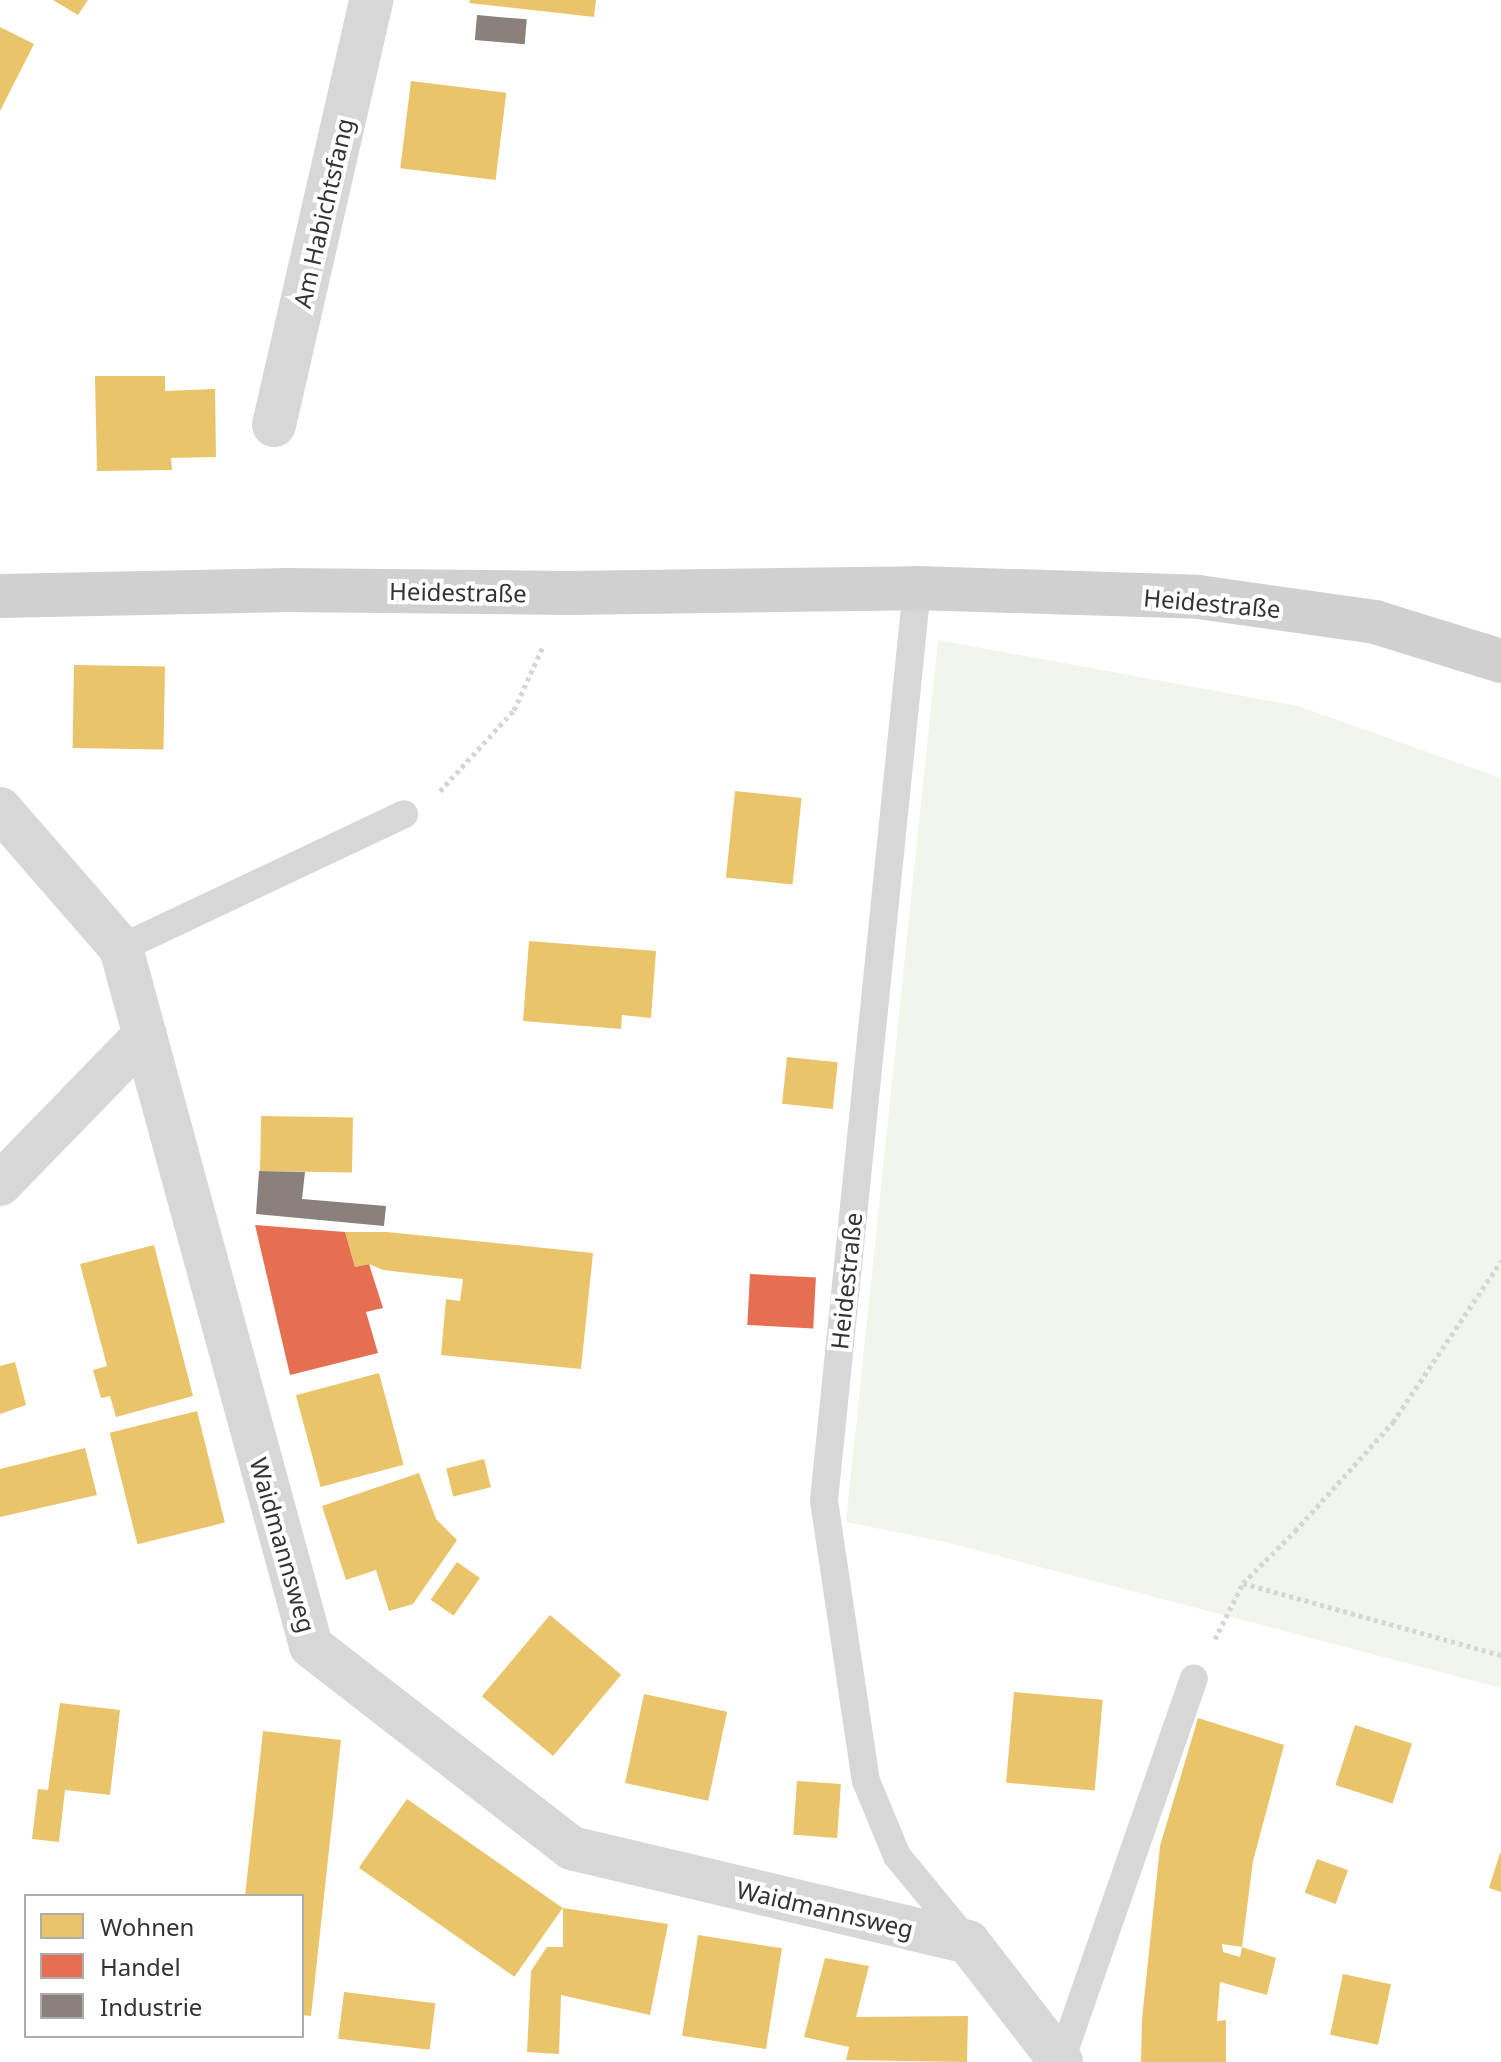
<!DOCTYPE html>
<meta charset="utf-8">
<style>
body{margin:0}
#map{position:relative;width:1501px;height:2062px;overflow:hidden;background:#fff;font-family:"Noto Sans",sans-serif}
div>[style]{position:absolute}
.green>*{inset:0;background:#f2f5ed}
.homes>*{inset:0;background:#e9c46a;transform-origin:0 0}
.shops>*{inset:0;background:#e76f51;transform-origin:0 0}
.industry>*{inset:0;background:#8a817c;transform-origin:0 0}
.path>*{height:5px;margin-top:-2.5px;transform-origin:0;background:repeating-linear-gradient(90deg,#d6d6d6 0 4px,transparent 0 8px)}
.service>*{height:28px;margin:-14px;padding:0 14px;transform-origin:14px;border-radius:14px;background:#d7d7d7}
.minor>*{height:44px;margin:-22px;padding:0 22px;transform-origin:22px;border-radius:22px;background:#d7d7d7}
.secondary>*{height:44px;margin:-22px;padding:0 22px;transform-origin:22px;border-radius:22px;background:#d0d0d0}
span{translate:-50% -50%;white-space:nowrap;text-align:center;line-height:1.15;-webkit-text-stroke:8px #fff;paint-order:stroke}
.street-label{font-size:24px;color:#333}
.legend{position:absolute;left:24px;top:1894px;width:280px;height:144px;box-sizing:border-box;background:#fff;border:2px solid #adadad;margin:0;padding:10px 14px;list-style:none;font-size:24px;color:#333}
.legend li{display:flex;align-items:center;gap:16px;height:40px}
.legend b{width:40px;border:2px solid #adadad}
</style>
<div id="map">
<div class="green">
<i style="clip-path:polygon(938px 640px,1298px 706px,1501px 778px,1501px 1688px,945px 1542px,846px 1522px)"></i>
</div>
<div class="homes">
<i style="clip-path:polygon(53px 0,88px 0,78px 15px)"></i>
<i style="clip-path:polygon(470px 0,596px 0,594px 17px,469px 3px)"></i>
<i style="clip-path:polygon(0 27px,34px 44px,0 111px)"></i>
<i style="left:411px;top:81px;width:96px;height:88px;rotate:7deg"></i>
<i style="clip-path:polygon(95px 376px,165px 376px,165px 391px,215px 389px,216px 457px,171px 458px,172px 470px,97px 471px)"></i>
<i style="left:74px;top:665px;width:91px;height:83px;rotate:1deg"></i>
<i style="left:735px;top:791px;width:67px;height:87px;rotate:6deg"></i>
<i style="clip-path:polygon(529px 941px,656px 951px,651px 1018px,622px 1015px,621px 1029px,523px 1021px)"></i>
<i style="left:787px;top:1057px;width:51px;height:47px;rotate:6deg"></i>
<i style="left:261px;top:1116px;width:92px;height:55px;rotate:1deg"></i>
<i style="clip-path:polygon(345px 1232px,387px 1232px,593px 1253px,581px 1369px,441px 1355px,446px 1299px,460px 1301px,463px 1279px,383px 1270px,369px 1264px,355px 1267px)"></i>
<i style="clip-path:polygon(154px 1245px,193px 1396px,116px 1417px,110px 1396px,101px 1398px,93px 1370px,107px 1366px,80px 1264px)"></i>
<i style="clip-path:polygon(15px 1362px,26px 1405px,0 1414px,0 1366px)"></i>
<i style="left:379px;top:1373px;width:95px;height:86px;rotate:75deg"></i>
<i style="left:197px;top:1411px;width:115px;height:90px;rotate:76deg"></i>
<i style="clip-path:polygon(85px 1448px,97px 1495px,0 1517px,0 1469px)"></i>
<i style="left:484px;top:1459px;width:29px;height:39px;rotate:76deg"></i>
<i style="clip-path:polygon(419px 1473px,436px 1519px,457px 1540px,413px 1604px,389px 1611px,376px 1570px,346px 1580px,322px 1506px)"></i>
<i style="left:457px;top:1562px;width:28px;height:46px;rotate:35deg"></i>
<i style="left:550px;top:1615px;width:93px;height:106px;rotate:40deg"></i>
<i style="left:1014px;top:1692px;width:89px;height:91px;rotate:5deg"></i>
<i style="left:644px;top:1694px;width:85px;height:91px;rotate:12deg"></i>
<i style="clip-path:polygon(60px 1703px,120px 1710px,110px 1795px,65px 1790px,59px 1842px,32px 1839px,38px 1789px,48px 1790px)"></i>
<i style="clip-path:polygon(1198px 1718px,1284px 1745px,1253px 1861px,1242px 1947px,1222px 1944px,1223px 1952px,1240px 1957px,1242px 1947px,1276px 1958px,1267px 1995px,1220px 1982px,1217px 2021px,1226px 2020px,1226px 2062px,1141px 2062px,1142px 2019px,1160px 1846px)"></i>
<i style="left:1355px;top:1725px;width:60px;height:63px;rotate:18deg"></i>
<i style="clip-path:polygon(263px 1731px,341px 1740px,311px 2016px,302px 2015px,302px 1896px,245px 1896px)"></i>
<i style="left:797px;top:1781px;width:44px;height:54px;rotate:4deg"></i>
<i style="left:407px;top:1799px;width:190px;height:84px;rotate:35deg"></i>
<i style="clip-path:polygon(1500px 1853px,1501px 1853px,1501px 1892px,1489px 1888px)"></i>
<i style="left:1317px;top:1859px;width:33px;height:36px;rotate:20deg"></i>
<i style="clip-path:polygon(563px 1908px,668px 1924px,650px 2015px,561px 1995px,559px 2054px,527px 2052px,531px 1971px,547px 1947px,563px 1947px)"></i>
<i style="left:698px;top:1935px;width:85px;height:102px;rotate:9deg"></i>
<i style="clip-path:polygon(825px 1958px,869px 1966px,856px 2017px,968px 2016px,967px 2062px,846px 2060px,849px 2047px,804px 2037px)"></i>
<i style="left:1343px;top:1974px;width:49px;height:62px;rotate:12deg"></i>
<i style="left:344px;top:1992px;width:92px;height:47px;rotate:7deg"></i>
</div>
<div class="shops">
<i style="clip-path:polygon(255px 1225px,345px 1232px,355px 1267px,369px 1264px,383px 1308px,366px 1312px,378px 1353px,290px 1375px)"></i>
<i style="left:750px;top:1274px;width:66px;height:51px;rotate:3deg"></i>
</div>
<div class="industry">
<i style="left:477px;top:15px;width:50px;height:25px;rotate:5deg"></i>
<i style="clip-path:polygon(259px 1171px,305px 1172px,302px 1199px,386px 1206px,384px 1226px,256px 1214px)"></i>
</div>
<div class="path">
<i style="left:440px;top:791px;width:110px;rotate:-47.6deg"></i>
<i style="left:514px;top:710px;width:72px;rotate:-65.6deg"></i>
<i style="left:1243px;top:1583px;width:74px;rotate:-45deg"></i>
<i style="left:1295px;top:1531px;width:147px;rotate:-48deg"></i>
<i style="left:1393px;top:1422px;width:194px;rotate:-56.1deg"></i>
<i style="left:1215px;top:1639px;width:63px;rotate:-63.4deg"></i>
<i style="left:1243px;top:1583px;width:268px;rotate:15.6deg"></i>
</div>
<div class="service">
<i style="left:917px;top:588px;width:918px;rotate:95.82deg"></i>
<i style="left:824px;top:1501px;width:283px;rotate:81.5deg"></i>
<i style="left:866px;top:1781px;width:81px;rotate:67.5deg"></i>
<i style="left:897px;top:1856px;width:112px;rotate:50.5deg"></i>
<i style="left:121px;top:948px;width:313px;rotate:-25.3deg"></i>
<i style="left:1061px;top:2060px;width:404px;rotate:-70.8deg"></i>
</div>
<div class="minor">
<i style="left:274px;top:425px;width:436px;rotate:-77.1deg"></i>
<i style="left:0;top:809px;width:184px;rotate:49deg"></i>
<i style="left:121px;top:948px;width:723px;rotate:74.77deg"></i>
<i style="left:311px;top:1646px;width:329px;rotate:37.8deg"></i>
<i style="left:571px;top:1848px;width:408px;rotate:13.3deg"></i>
<i style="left:968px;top:1942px;width:152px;rotate:52.2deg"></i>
<i style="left:0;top:1184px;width:208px;rotate:-45.8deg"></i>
</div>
<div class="secondary">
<i style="left:0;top:596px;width:286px;rotate:-1.2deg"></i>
<i style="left:286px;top:590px;width:282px;rotate:0.6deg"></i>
<i style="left:568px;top:593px;width:349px;rotate:-0.8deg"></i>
<i style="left:917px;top:588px;width:281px;rotate:1.8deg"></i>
<i style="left:1198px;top:597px;width:179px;rotate:8deg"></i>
<i style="left:1375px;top:622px;width:132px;rotate:17.2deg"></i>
</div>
<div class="street-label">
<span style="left:323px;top:213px;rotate:-77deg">Am Habichtsfang</span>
<span style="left:458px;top:592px;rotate:1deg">Heidestraße</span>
<span style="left:1212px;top:603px;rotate:5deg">Heidestraße</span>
<span style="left:846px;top:1281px;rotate:-84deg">Heidestraße</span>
<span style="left:283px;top:1545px;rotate:74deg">Waidmannsweg</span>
<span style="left:825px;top:1909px;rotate:13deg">Waidmannsweg</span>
</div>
<ul class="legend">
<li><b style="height:22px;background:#e9c46a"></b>Wohnen</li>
<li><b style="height:22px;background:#e76f51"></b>Handel</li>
<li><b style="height:22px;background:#8a817c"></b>Industrie</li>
</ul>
</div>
